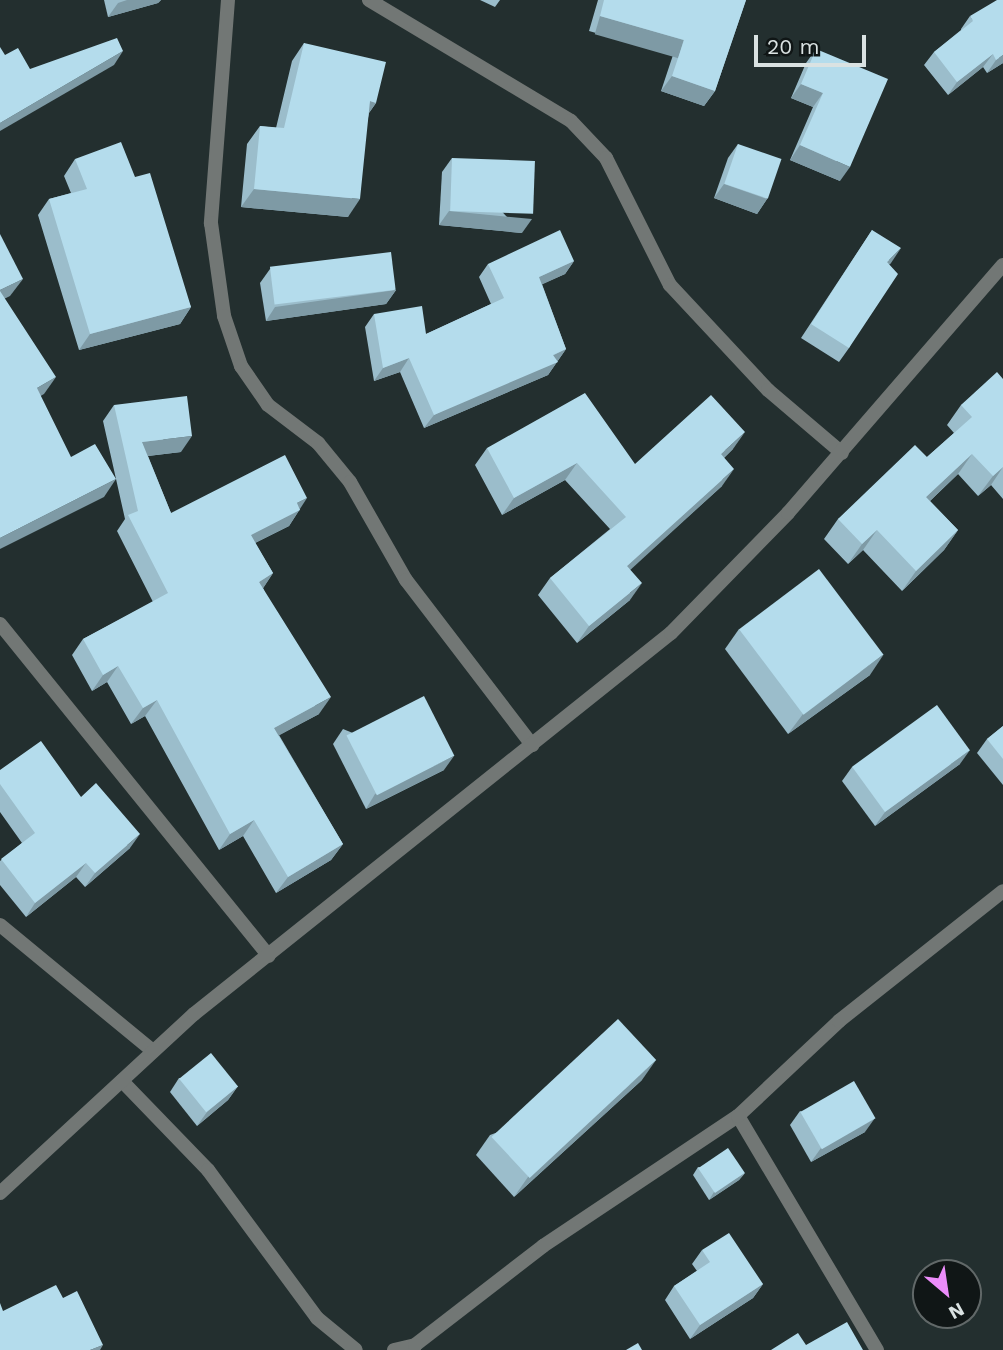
<!DOCTYPE html>
<style>
body{margin:0}
#map{position:relative;width:1003px;height:1350px;overflow:hidden;background:#232f2f;font-family:"Work Sans",sans-serif}
div>[style]{position:absolute}
.minor>*{height:14px;margin:-7px;padding:0 7px;transform-origin:7px;border-radius:7px;background:#727775}
.wall>*{inset:0;background:#9bbdcb}
.shaded-wall>*{inset:0;background:#7e9aa5;transform-origin:0 0}
.building>*{inset:0;background:#b4dcec;transform-origin:0 0}
span{translate:-50% -50%;white-space:nowrap;text-align:center;line-height:1.15;-webkit-text-stroke:7px #101616;paint-order:stroke}
.north{position:absolute;left:912px;top:1259px;width:70px;height:70px;box-sizing:border-box;background:#101616;border:2px solid #616868;border-radius:50%;rotate:151deg;font-size:19px;font-weight:700;line-height:28px;text-align:center;color:#dae2e2}
.north::after{content:'';display:block;margin:auto;width:24px;height:32px;background:#ec8cfa;clip-path:polygon(50% 0,100% 100%,50% 72%,0 100%)}
.scale{position:absolute;left:754px;top:35px;width:112px;height:32px;box-sizing:border-box;border:4px solid #dae2e2;border-top:0;padding-left:9px;font-size:21px;line-height:24px;white-space:nowrap;color:#dae2e2;-webkit-text-stroke:5px #101616;paint-order:stroke}
</style>
<div id="map">
<div class="minor">
<i style="left:228px;top:0;width:224px;rotate:94.4deg"></i>
<i style="left:211px;top:223px;width:94px;rotate:82deg"></i>
<i style="left:224px;top:316px;width:53px;rotate:71.2deg"></i>
<i style="left:241px;top:366px;width:47px;rotate:55.3deg"></i>
<i style="left:268px;top:405px;width:63px;rotate:37.2deg"></i>
<i style="left:318px;top:443px;width:50px;rotate:50.6deg"></i>
<i style="left:350px;top:482px;width:113px;rotate:60.3deg"></i>
<i style="left:406px;top:580px;width:208px;rotate:52.6deg"></i>
<i style="left:369px;top:0;width:235px;rotate:30.9deg"></i>
<i style="left:571px;top:121px;width:51px;rotate:46.6deg"></i>
<i style="left:606px;top:158px;width:142px;rotate:63.3deg"></i>
<i style="left:670px;top:285px;width:144px;rotate:47deg"></i>
<i style="left:768px;top:390px;width:97px;rotate:40.4deg"></i>
<i style="left:0;top:624px;width:427px;rotate:51deg"></i>
<i style="left:0;top:925px;width:198px;rotate:39.5deg"></i>
<i style="left:122px;top:1081px;width:124px;rotate:46deg"></i>
<i style="left:208px;top:1170px;width:184px;rotate:53.6deg"></i>
<i style="left:317px;top:1318px;width:50px;rotate:39.4deg"></i>
<i style="left:0;top:1193px;width:264px;rotate:-42.7deg"></i>
<i style="left:194px;top:1014px;width:610px;rotate:-38.62deg"></i>
<i style="left:671px;top:633px;width:168px;rotate:-45.7deg"></i>
<i style="left:788px;top:513px;width:328px;rotate:-49.1deg"></i>
<i style="left:394px;top:1350px;width:22px;rotate:-13deg"></i>
<i style="left:415px;top:1345px;width:162px;rotate:-37.7deg"></i>
<i style="left:543px;top:1246px;width:234px;rotate:-33.7deg"></i>
<i style="left:877px;top:1350px;width:272px;rotate:-120.7deg"></i>
<i style="left:738px;top:1116px;width:139px;rotate:-43.2deg"></i>
<i style="left:839px;top:1021px;width:209px;rotate:-38.4deg"></i>
</div>
<div class="wall">
<i style="clip-path:polygon(104px 0,161px 0,158px 3px,108px 17px)"></i>
<i style="clip-path:polygon(480px 0,500px 0,495px 7px)"></i>
<i style="clip-path:polygon(598px 0,746px 0,715px 91px,704px 106px,661px 91px,673px 55px,589px 31px)"></i>
<i style="clip-path:polygon(970px 16px,1003px 63px,987px 73px,983px 67px,948px 95px,924px 65px,934px 52px,961px 30px,961px 29px)"></i>
<i style="clip-path:polygon(304px 43px,376px 103px,369px 113px,348px 217px,241px 207px,247px 144px,260px 126px,276px 128px,292px 61px)"></i>
<i style="clip-path:polygon(816px 49px,840px 181px,790px 160px,813px 107px,791px 98px,806px 63px)"></i>
<i style="clip-path:polygon(738px 144px,767px 199px,757px 214px,714px 198px,728px 158px)"></i>
<i style="clip-path:polygon(452px 158px,522px 233px,439px 225px,442px 172px)"></i>
<i style="clip-path:polygon(75px 159px,135px 177px,191px 307px,180px 324px,79px 350px,38px 215px,49px 199px,71px 193px,64px 176px)"></i>
<i style="clip-path:polygon(872px 230px,891px 263px,889px 264px,849px 348px,839px 362px,801px 338px)"></i>
<i style="clip-path:polygon(574px 261px,565px 274px,542px 284px,566px 349px,548px 375px,424px 428px,400px 372px,374px 381px,365px 327px,374px 314px,426px 334px,491px 304px,479px 277px,488px 264px)"></i>
<i style="clip-path:polygon(270px 269px,396px 290px,386px 304px,266px 321px,260px 283px)"></i>
<i style="clip-path:polygon(1003px 379px,1003px 499px,991px 485px,978px 496px,958px 474px,930px 501px,958px 530px,944px 550px,902px 591px,863px 550px,848px 564px,824px 539px,838px 519px,927px 457px,954px 433px,947px 425px,961px 405px)"></i>
<i style="clip-path:polygon(114px 405px,181px 452px,148px 456px,171px 513px,300px 509px,289px 526px,255px 543px,273px 573px,263px 588px,319px 714px,279px 735px,343px 844px,331px 860px,276px 893px,243px 836px,219px 850px,145px 716px,131px 724px,107px 682px,92px 691px,72px 655px,83px 639px,153px 602px,117px 531px,125px 519px,103px 421px)"></i>
<i style="clip-path:polygon(487px 448px,635px 464px,733px 449px,724px 458px,722px 486px,630px 569px,630px 600px,577px 643px,538px 595px,550px 578px,610px 529px,565px 480px,502px 515px,475px 465px)"></i>
<i style="clip-path:polygon(739px 629px,870px 675px,788px 734px,725px 649px)"></i>
<i style="clip-path:polygon(1003px 726px,1003px 785px,977px 753px,987px 739px)"></i>
<i style="clip-path:polygon(343px 729px,444px 770px,366px 809px,333px 744px)"></i>
<i style="clip-path:polygon(960px 764px,875px 826px,842px 781px,852px 767px)"></i>
<i style="clip-path:polygon(0 770px,81px 797px,130px 848px,85px 887px,76px 877px,26px 917px,0 885px,0 861px,22px 843px,0 812px)"></i>
<i style="clip-path:polygon(179px 1078px,238px 1086px,228px 1100px,197px 1126px,170px 1092px)"></i>
<i style="clip-path:polygon(642px 1080px,514px 1197px,476px 1155px,490px 1135px)"></i>
<i style="clip-path:polygon(800px 1111px,865px 1132px,811px 1162px,790px 1125px)"></i>
<i style="clip-path:polygon(698px 1167px,745px 1173px,739px 1180px,709px 1200px,693px 1175px)"></i>
<i style="clip-path:polygon(702px 1250px,763px 1284px,753px 1298px,690px 1339px,665px 1300px,674px 1286px,697px 1271px,692px 1264px)"></i>
</div>
<div class="shaded-wall">
<i style="clip-path:polygon(127px 0,161px 0,158px 3px,108px 17px,118px 3px)"></i>
<i style="left:600px;top:16px;width:87px;height:19px;rotate:16deg"></i>
<i style="clip-path:polygon(123px 51px,114px 65px,0 131px,0 123px)"></i>
<i style="clip-path:polygon(993px 54px,983px 67px,948px 95px,957px 82px)"></i>
<i style="clip-path:polygon(1003px 55px,1003px 63px,987px 73px,996px 60px)"></i>
<i style="clip-path:polygon(672px 76px,715px 91px,704px 106px,661px 91px)"></i>
<i style="clip-path:polygon(801px 84px,823px 93px,813px 107px,791px 98px)"></i>
<i style="clip-path:polygon(370px 101px,376px 103px,363px 121px)"></i>
<i style="clip-path:polygon(800px 145px,850px 167px,840px 181px,790px 160px)"></i>
<i style="clip-path:polygon(724px 184px,767px 199px,757px 214px,714px 198px)"></i>
<i style="clip-path:polygon(254px 189px,360px 199px,348px 217px,241px 207px)"></i>
<i style="clip-path:polygon(449px 211px,532px 219px,522px 233px,439px 225px)"></i>
<i style="clip-path:polygon(901px 248px,891px 263px,877px 276px,887px 262px)"></i>
<i style="clip-path:polygon(574px 261px,565px 274px,530px 290px,539px 277px)"></i>
<i style="clip-path:polygon(23px 279px,10px 296px,0 301px,0 290px)"></i>
<i style="clip-path:polygon(396px 290px,386px 304px,266px 321px,275px 307px)"></i>
<i style="clip-path:polygon(191px 307px,180px 324px,79px 350px,90px 334px)"></i>
<i style="clip-path:polygon(566px 349px,548px 375px,424px 428px,434px 415px)"></i>
<i style="clip-path:polygon(409px 358px,400px 372px,374px 381px,383px 368px)"></i>
<i style="clip-path:polygon(56px 377px,44px 394px,25px 405px,37px 388px)"></i>
<i style="clip-path:polygon(745px 432px,733px 449px,709px 471px,721px 454px)"></i>
<i style="clip-path:polygon(192px 436px,181px 452px,131px 458px,142px 442px)"></i>
<i style="clip-path:polygon(972px 454px,958px 474px,912px 518px,926px 497px)"></i>
<i style="clip-path:polygon(577px 463px,565px 480px,502px 515px,514px 498px)"></i>
<i style="clip-path:polygon(1003px 467px,991px 485px,978px 496px,993px 476px)"></i>
<i style="clip-path:polygon(734px 469px,722px 486px,616px 583px,627px 566px)"></i>
<i style="clip-path:polygon(116px 479px,104px 497px,0 549px,0 538px)"></i>
<i style="clip-path:polygon(307px 498px,289px 526px,239px 551px,251px 535px,297px 503px)"></i>
<i style="clip-path:polygon(877px 530px,863px 550px,848px 564px,862px 544px)"></i>
<i style="clip-path:polygon(958px 530px,944px 550px,902px 591px,916px 571px)"></i>
<i style="clip-path:polygon(273px 573px,262px 590px,259px 582px)"></i>
<i style="clip-path:polygon(642px 583px,630px 600px,577px 643px,589px 626px)"></i>
<i style="clip-path:polygon(884px 654px,870px 675px,788px 734px,803px 714px)"></i>
<i style="clip-path:polygon(118px 666px,107px 682px,92px 691px,103px 675px)"></i>
<i style="clip-path:polygon(331px 697px,319px 714px,263px 744px,274px 728px)"></i>
<i style="clip-path:polygon(157px 700px,145px 716px,131px 724px,143px 708px)"></i>
<i style="clip-path:polygon(970px 750px,960px 764px,875px 826px,885px 812px)"></i>
<i style="clip-path:polygon(454px 756px,444px 770px,366px 809px,375px 794px)"></i>
<i style="clip-path:polygon(254px 820px,243px 836px,219px 850px,230px 834px)"></i>
<i style="clip-path:polygon(140px 834px,130px 848px,85px 887px,95px 873px)"></i>
<i style="clip-path:polygon(343px 844px,331px 860px,276px 893px,288px 877px)"></i>
<i style="clip-path:polygon(86px 863px,76px 877px,26px 917px,35px 903px)"></i>
<i style="clip-path:polygon(656px 1060px,642px 1080px,514px 1197px,528px 1177px)"></i>
<i style="clip-path:polygon(238px 1086px,228px 1100px,197px 1126px,207px 1112px)"></i>
<i style="clip-path:polygon(875px 1118px,865px 1132px,811px 1162px,821px 1148px)"></i>
<i style="clip-path:polygon(745px 1173px,739px 1180px,709px 1200px,714px 1192px)"></i>
<i style="clip-path:polygon(763px 1284px,753px 1298px,690px 1339px,700px 1325px)"></i>
<i style="clip-path:polygon(103px 1345px,100px 1350px,90px 1350px)"></i>
</div>
<div class="building">
<i style="clip-path:polygon(604px 0,746px 0,715px 91px,672px 76px,684px 40px,600px 16px)"></i>
<i style="clip-path:polygon(997px 0,1003px 0,1003px 55px,996px 60px,993px 54px,957px 82px,934px 52px,973px 21px,970px 16px)"></i>
<i style="clip-path:polygon(117px 38px,123px 51px,0 123px,0 47px,5px 55px,18px 48px,30px 69px)"></i>
<i style="clip-path:polygon(304px 43px,386px 62px,376px 103px,370px 101px,360px 199px,254px 189px,260px 126px,284px 128px)"></i>
<i style="clip-path:polygon(816px 49px,888px 79px,850px 167px,800px 145px,823px 93px,801px 84px)"></i>
<i style="clip-path:polygon(121px 142px,135px 177px,150px 173px,191px 307px,90px 334px,49px 199px,87px 189px,75px 159px)"></i>
<i style="left:738px;top:144px;width:46px;height:42px;rotate:19deg"></i>
<i style="left:452px;top:158px;width:83px;height:53px;rotate:2deg"></i>
<i style="clip-path:polygon(560px 230px,574px 261px,539px 277px,566px 349px,553px 355px,558px 362px,434px 415px,409px 358px,383px 368px,374px 314px,422px 306px,426px 334px,504px 298px,488px 264px)"></i>
<i style="clip-path:polygon(872px 230px,901px 248px,887px 262px,898px 274px,849px 348px,811px 324px)"></i>
<i style="clip-path:polygon(0 234px,23px 279px,0 290px)"></i>
<i style="left:391px;top:252px;width:38px;height:122px;rotate:83deg"></i>
<i style="clip-path:polygon(0 291px,56px 377px,37px 388px,71px 457px,95px 444px,116px 479px,0 538px)"></i>
<i style="clip-path:polygon(997px 372px,1003px 379px,1003px 467px,993px 476px,972px 454px,926px 497px,958px 530px,916px 571px,877px 530px,862px 544px,838px 519px,915px 445px,927px 457px,972px 417px,961px 405px)"></i>
<i style="clip-path:polygon(585px 393px,635px 464px,711px 395px,745px 432px,721px 454px,734px 469px,627px 566px,642px 583px,589px 626px,550px 578px,626px 517px,577px 463px,514px 498px,487px 448px)"></i>
<i style="clip-path:polygon(187px 396px,192px 436px,142px 442px,171px 513px,285px 455px,307px 498px,297px 503px,300px 510px,251px 535px,273px 573px,259px 582px,331px 697px,274px 728px,343px 844px,288px 877px,254px 820px,230px 834px,157px 700px,143px 708px,118px 666px,103px 675px,83px 639px,168px 593px,128px 515px,138px 511px,114px 405px)"></i>
<i style="left:819px;top:569px;width:107px;height:100px;rotate:53deg"></i>
<i style="left:424px;top:696px;width:67px;height:87px;rotate:63deg"></i>
<i style="left:937px;top:705px;width:56px;height:105px;rotate:54deg"></i>
<i style="clip-path:polygon(1003px 726px,1003px 759px,987px 739px)"></i>
<i style="clip-path:polygon(41px 741px,81px 797px,96px 783px,140px 834px,95px 873px,86px 863px,35px 903px,1px 859px,35px 833px,0 784px,0 770px)"></i>
<i style="left:618px;top:1019px;width:56px;height:173px;rotate:47deg"></i>
<i style="left:211px;top:1053px;width:43px;height:41px;rotate:51deg"></i>
<i style="left:854px;top:1081px;width:43px;height:62px;rotate:60deg"></i>
<i style="left:728px;top:1148px;width:30px;height:36px;rotate:56deg"></i>
<i style="clip-path:polygon(729px 1233px,763px 1284px,700px 1325px,674px 1286px,710px 1262px,702px 1250px)"></i>
<i style="clip-path:polygon(56px 1285px,63px 1298px,77px 1291px,103px 1345px,90px 1350px,0 1350px,0 1303px,3px 1311px)"></i>
<i style="clip-path:polygon(847px 1322px,863px 1350px,771px 1350px,798px 1333px,806px 1345px)"></i>
<i style="clip-path:polygon(638px 1343px,642px 1350px,626px 1350px)"></i>
</div>
<div class="north">N</div>
<div class="scale">20 m</div>
</div>
